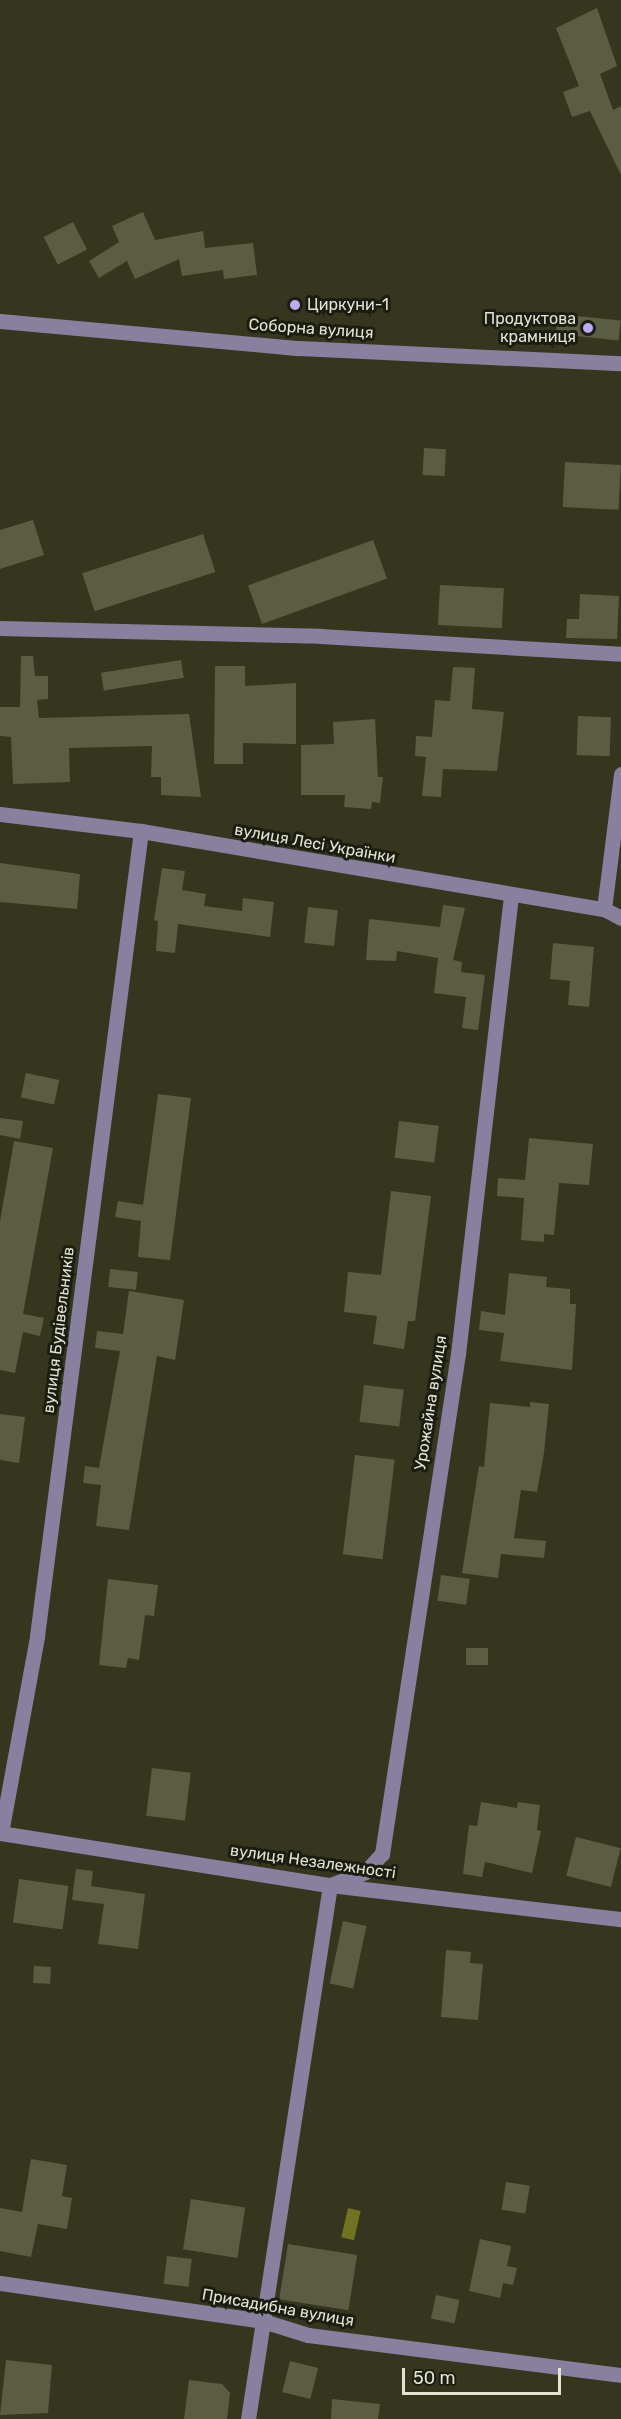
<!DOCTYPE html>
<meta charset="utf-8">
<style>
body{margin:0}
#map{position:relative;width:621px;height:2419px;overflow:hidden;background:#35361d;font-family:Rubik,sans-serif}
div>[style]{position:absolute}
.water>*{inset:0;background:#707320;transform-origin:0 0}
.building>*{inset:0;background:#5b5d42;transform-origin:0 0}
.minor>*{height:15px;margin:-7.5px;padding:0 7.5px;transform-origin:7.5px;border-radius:7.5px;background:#87809f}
.dots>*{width:16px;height:16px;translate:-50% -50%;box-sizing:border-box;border:3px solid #1c1d11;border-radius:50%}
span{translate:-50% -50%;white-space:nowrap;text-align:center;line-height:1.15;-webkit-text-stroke:6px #1c1d11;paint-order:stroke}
.poi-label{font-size:16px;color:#e1e3d3}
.left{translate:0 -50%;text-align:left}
.right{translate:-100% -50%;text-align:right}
.street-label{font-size:16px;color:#e1e3d3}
.scale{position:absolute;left:402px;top:2368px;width:159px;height:27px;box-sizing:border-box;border:3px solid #e1e3d3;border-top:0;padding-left:8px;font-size:18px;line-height:21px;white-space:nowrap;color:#e1e3d3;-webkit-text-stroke:4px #1c1d11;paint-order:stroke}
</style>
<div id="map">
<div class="water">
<i style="left:348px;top:2208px;width:13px;height:30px;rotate:13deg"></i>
</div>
<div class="building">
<i style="clip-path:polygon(597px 8px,617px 66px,600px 74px,613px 110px,621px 106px,621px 175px,590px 111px,572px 117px,563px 92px,579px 86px,556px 28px)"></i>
<i style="clip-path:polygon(143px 212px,155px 240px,203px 231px,205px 248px,253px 243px,257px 275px,224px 279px,223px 270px,182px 276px,179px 259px,135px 279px,127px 261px,99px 278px,89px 261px,119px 242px,112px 226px)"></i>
<i style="left:73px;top:222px;width:31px;height:33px;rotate:63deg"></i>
<i style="left:558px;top:314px;width:63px;height:20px;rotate:6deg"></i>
<i style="left:424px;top:448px;width:22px;height:27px;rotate:3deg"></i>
<i style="left:565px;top:462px;width:56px;height:45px;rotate:3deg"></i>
<i style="clip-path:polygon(33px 520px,44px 555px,0 569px,0 530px)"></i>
<i style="left:203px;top:534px;width:40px;height:127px;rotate:72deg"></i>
<i style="left:373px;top:540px;width:41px;height:133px;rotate:70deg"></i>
<i style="left:440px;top:585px;width:64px;height:40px;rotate:3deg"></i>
<i style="clip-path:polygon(580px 594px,619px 596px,617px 639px,566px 638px,567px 619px,579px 619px)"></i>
<i style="clip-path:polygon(21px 656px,33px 656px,35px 676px,48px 676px,48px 699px,37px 700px,39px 718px,189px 714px,201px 797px,161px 795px,161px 777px,151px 777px,152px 746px,69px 748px,70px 782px,13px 784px,11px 737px,0 736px,0 707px,20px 707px)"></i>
<i style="left:181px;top:660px;width:18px;height:81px;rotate:81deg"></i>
<i style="clip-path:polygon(215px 666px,245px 666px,245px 686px,296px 683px,296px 744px,243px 743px,243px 764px,214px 764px)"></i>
<i style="clip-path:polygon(453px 667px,475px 668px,472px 709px,504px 712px,497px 771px,443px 769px,441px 797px,422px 796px,426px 757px,415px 756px,416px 736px,432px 737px,435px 700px,450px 701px)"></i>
<i style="left:578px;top:716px;width:33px;height:39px;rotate:2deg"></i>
<i style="clip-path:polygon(375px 719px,378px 777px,383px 777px,380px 803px,372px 802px,371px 809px,344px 807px,345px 795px,301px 795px,301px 745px,334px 744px,333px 722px)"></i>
<i style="clip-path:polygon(0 863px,80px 874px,77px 909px,0 902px)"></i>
<i style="clip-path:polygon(162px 868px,185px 871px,182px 890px,206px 894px,204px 906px,242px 911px,243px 898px,274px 902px,270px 937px,178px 924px,175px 953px,156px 951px,158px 921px,154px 920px)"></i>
<i style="clip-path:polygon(443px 905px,465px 908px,453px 960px,462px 962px,461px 972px,485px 975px,478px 1030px,462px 1028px,466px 997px,434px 993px,438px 958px,397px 951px,396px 961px,366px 960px,369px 919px,440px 927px)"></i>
<i style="left:308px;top:907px;width:30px;height:36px;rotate:6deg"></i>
<i style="clip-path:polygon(553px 943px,594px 947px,589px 1007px,568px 1005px,570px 981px,550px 979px)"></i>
<i style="left:26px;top:1073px;width:34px;height:25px;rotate:12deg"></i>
<i style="clip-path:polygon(158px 1094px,191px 1098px,170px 1260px,138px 1257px,141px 1221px,115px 1217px,118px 1201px,143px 1205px)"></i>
<i style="clip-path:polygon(0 1118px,23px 1121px,20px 1139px,0 1135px)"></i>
<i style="left:399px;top:1121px;width:40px;height:37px;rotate:7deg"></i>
<i style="clip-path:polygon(529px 1138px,593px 1144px,589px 1185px,559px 1183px,554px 1235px,544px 1234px,544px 1242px,521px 1240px,524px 1198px,497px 1196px,498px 1178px,525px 1180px)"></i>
<i style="clip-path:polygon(14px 1141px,53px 1148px,23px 1314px,44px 1318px,40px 1336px,23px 1332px,15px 1373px,0 1370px,0 1221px)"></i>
<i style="clip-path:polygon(391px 1191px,431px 1196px,415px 1321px,408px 1321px,404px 1349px,373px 1344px,377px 1316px,344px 1312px,348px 1272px,381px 1275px)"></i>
<i style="left:110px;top:1269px;width:28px;height:18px;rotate:6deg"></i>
<i style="clip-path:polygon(509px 1273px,547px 1277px,546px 1287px,570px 1289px,570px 1304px,576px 1304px,572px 1370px,500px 1361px,504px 1333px,479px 1330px,481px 1311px,505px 1315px)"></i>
<i style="clip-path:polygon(129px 1291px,184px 1300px,175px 1360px,157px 1356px,129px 1530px,96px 1526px,101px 1485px,83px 1483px,85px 1466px,99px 1468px,120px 1351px,95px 1348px,97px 1331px,123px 1334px)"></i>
<i style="left:364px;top:1385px;width:40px;height:37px;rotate:7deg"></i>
<i style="clip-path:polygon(530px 1402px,549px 1404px,544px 1453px,537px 1492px,521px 1490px,514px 1538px,546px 1541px,544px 1558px,501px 1554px,498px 1578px,462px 1573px,479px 1466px,484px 1467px,490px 1403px,530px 1407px)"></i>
<i style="clip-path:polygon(0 1414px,25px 1417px,19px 1463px,0 1460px)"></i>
<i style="left:355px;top:1455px;width:40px;height:100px;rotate:7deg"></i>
<i style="left:441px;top:1575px;width:29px;height:26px;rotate:8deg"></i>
<i style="clip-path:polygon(108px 1579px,158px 1585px,154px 1616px,145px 1615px,139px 1660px,128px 1658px,126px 1668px,99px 1665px)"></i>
<i style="left:466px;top:1648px;width:22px;height:17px"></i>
<i style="left:152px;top:1768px;width:39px;height:48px;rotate:7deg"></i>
<i style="clip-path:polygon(481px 1802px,517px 1808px,518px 1802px,540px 1805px,537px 1830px,541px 1831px,532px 1873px,485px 1862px,482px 1877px,463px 1874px,469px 1825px,477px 1826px)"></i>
<i style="left:576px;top:1837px;width:46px;height:40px;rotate:14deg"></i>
<i style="clip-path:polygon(76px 1869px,93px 1871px,91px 1886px,145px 1894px,138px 1949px,98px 1944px,104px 1904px,72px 1900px)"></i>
<i style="left:19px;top:1879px;width:50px;height:44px;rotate:8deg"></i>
<i style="left:343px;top:1921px;width:24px;height:64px;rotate:12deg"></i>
<i style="clip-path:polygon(446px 1950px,471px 1952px,470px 1963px,483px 1964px,478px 2020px,441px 2017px)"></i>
<i style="left:34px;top:1966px;width:17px;height:17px;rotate:3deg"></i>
<i style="clip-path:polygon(31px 2159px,67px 2165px,62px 2196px,72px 2198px,67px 2229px,38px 2224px,31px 2257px,0 2251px,0 2208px,22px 2212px)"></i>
<i style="left:506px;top:2182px;width:24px;height:28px;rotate:9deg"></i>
<i style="left:191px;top:2199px;width:55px;height:51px;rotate:9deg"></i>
<i style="clip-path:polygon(480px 2239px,511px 2246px,507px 2266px,517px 2268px,513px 2285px,503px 2283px,500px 2298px,469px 2291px)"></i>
<i style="left:288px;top:2244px;width:70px;height:56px;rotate:9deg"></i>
<i style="left:167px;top:2256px;width:25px;height:28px;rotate:7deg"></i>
<i style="left:436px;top:2295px;width:24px;height:24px;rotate:12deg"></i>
<i style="clip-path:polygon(6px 2360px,52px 2365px,48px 2413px,0 2415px)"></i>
<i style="left:290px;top:2361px;width:29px;height:32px;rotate:14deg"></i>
<i style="clip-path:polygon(189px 2380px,222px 2384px,230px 2393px,227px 2419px,184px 2419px)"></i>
<i style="clip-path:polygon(332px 2399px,380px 2404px,378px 2419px,331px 2419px)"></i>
</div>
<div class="minor">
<i style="left:0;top:321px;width:300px;rotate:5.2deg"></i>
<i style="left:299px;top:348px;width:322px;rotate:2.7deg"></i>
<i style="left:0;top:628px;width:320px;rotate:1.4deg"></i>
<i style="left:320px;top:636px;width:302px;rotate:3.4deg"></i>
<i style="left:0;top:814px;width:142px;rotate:6.9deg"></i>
<i style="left:141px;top:831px;width:470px;rotate:9.6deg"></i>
<i style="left:604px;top:909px;width:19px;rotate:28deg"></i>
<i style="left:604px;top:909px;width:136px;rotate:-82.8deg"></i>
<i style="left:0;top:1833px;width:334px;rotate:9deg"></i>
<i style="left:330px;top:1885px;width:293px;rotate:6.7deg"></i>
<i style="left:1px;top:1833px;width:200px;rotate:-79.6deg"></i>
<i style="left:37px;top:1636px;width:812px;rotate:-82.64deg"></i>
<i style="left:330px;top:1885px;width:37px;rotate:-20deg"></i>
<i style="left:365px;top:1872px;width:25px;rotate:-47deg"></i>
<i style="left:382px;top:1854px;width:506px;rotate:-81.36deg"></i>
<i style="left:458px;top:1354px;width:462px;rotate:-83.4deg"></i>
<i style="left:0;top:2283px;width:266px;rotate:8.2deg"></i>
<i style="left:263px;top:2321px;width:47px;rotate:17.3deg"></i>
<i style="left:308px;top:2335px;width:316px;rotate:7.3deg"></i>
<i style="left:248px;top:2419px;width:540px;rotate:-81.27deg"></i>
</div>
<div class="dots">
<i style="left:295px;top:305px;background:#bbaaf6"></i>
<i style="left:588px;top:328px;background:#bbaaf6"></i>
</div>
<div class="poi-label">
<span class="left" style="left:307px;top:305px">Циркуни-1</span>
<span class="right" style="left:576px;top:328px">Продуктова<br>крамниця</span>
</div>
<div class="street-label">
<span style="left:311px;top:329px;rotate:4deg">Соборна вулиця</span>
<span style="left:315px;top:844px;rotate:10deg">вулиця Лесі Українки</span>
<span style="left:59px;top:1330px;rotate:-83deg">вулиця Будівельників</span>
<span style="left:431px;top:1403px;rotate:-81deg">Урожайна вулиця</span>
<span style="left:313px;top:1862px;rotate:8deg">вулиця Незалежності</span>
<span style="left:278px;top:2308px;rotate:10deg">Присадибна вулиця</span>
</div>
<div class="scale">50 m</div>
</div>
